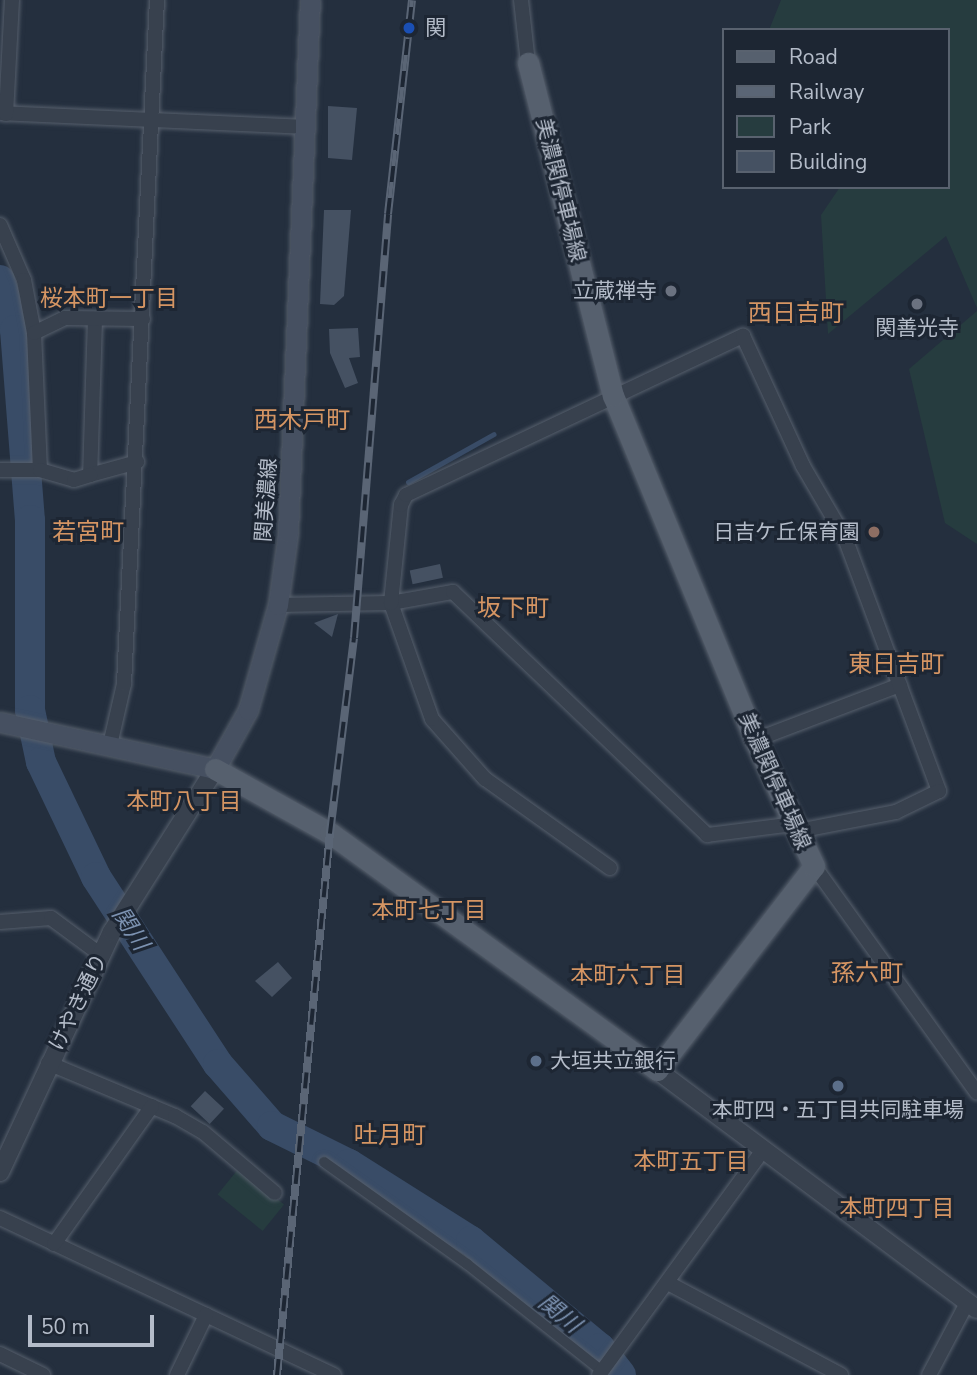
<!DOCTYPE html>
<meta charset="utf-8">
<style>
body{margin:0}
#map{position:relative;width:977px;height:1375px;overflow:hidden;background:#242f3e;font-family:"Nunito Sans","Noto Sans JP",sans-serif}
div>[style]{position:absolute}
.green>*{inset:0;background:#263c3f;transform-origin:0 0}
.stream>*{height:5px;margin:-2.5px;padding:0 2.5px;transform-origin:2.5px;border-radius:2.5px;background:#394c67}
.river>*{height:30px;margin:-15px;padding:0 15px;transform-origin:15px;border-radius:15px;background:#394c67}
.building>*{inset:0;background:#455162;transform-origin:0 0}
.roads{filter:drop-shadow(0 0 2px #565f6c) drop-shadow(0 0 2px #565f6c)}
.pedestrian>*{height:10px;margin:-5px;padding:0 5px;transform-origin:5px;border-radius:5px;background:#38414e}
.minor>*{height:14px;margin:-7px;padding:0 7px;transform-origin:7px;border-radius:7px;background:#38414e}
.tertiary>*{height:18px;margin:-9px;padding:0 9px;transform-origin:9px;border-radius:9px;background:#38414e}
.secondary>*{height:19px;margin:-9.5px;padding:0 9.5px;transform-origin:9.5px;border-radius:9.5px;background:#465061}
.primary>*{height:21px;margin:-10.5px;padding:0 10.5px;transform-origin:10.5px;border-radius:10.5px;background:#56606e}
.rail>*{height:8px;margin-top:-4px;transform-origin:0;background:repeating-linear-gradient(90deg,#1d2633 0 16px,#5a6575 0 32px);box-sizing:border-box;border-block:2px solid #5a6575}
.dots>*{width:19px;height:19px;translate:-50% -50%;box-sizing:border-box;border:4px solid #1d2633;border-radius:50%}
span{translate:-50% -50%;white-space:nowrap;text-align:center;line-height:1.15;-webkit-text-stroke:6px #1d2633;paint-order:stroke}
.poi-label{font-size:21px;color:#b4bcc9}
.left{translate:0 -50%;text-align:left}
.right{translate:-100% -50%;text-align:right}
.street-label{font-size:21px;color:#b4bcc9}
.neighbourhood-label{font-size:23px;color:#d59563}
.water-label{font-size:23px;color:#7c92b1;font-style:italic}
.quarter-label{font-size:24px;color:#d59563}
.legend{position:absolute;left:722px;top:28px;width:228px;height:161px;box-sizing:border-box;background:#1d2633;border:2px solid #59626f;margin:0;padding:9px 12px;list-style:none;font-size:21px;color:#b4bcc9}
.legend li{display:flex;align-items:center;gap:14px;height:35px}
.legend b{width:35px;border:2px solid #59626f}
.scale{position:absolute;left:28px;top:1315px;width:126px;height:32px;box-sizing:border-box;border:4px solid #b4bcc9;border-top:0;padding-left:9px;font-size:21px;line-height:24px;white-space:nowrap;color:#b4bcc9;-webkit-text-stroke:5px #1d2633;paint-order:stroke}
</style>
<div id="map">
<div class="green">
<i style="clip-path:polygon(781px 0,977px 0,977px 308px,946px 236px,828px 334px,821px 215px,840px 187px,947px 187px,947px 30px,769px 30px)"></i>
<i style="clip-path:polygon(977px 311px,977px 544px,945px 523px,909px 369px)"></i>
<i style="left:239px;top:1168px;width:58px;height:34px;rotate:39deg"></i>
</div>
<div class="stream">
<i style="left:408px;top:482px;width:98px;rotate:-29.2deg"></i>
</div>
<div class="river">
<i style="left:0;top:280px;width:52px;rotate:73.3deg"></i>
<i style="left:15px;top:330px;width:191px;rotate:85.5deg"></i>
<i style="left:30px;top:520px;width:190px;rotate:90deg"></i>
<i style="left:30px;top:710px;width:53px;rotate:78.1deg"></i>
<i style="left:41px;top:762px;width:127px;rotate:64.4deg"></i>
<i style="left:96px;top:877px;width:223px;rotate:56.9deg"></i>
<i style="left:218px;top:1064px;width:82px;rotate:48.9deg"></i>
<i style="left:272px;top:1126px;width:86px;rotate:26.3deg"></i>
<i style="left:349px;top:1164px;width:144px;rotate:32.3deg"></i>
<i style="left:471px;top:1241px;width:168px;rotate:39.7deg"></i>
<i style="left:600px;top:1348px;width:34px;rotate:52deg"></i>
</div>
<div class="building">
<i style="clip-path:polygon(328px 106px,357px 108px,352px 160px,328px 158px)"></i>
<i style="clip-path:polygon(324px 210px,351px 210px,344px 296px,334px 305px,320px 304px)"></i>
<i style="clip-path:polygon(358px 328px,360px 357px,349px 358px,358px 383px,345px 388px,330px 353px,329px 329px)"></i>
<i style="left:440px;top:564px;width:14px;height:31px;rotate:78deg"></i>
<i style="clip-path:polygon(338px 614px,332px 637px,314px 623px)"></i>
<i style="clip-path:polygon(278px 962px,292px 978px,272px 997px,255px 981px)"></i>
<i style="left:205px;top:1091px;width:26px;height:21px;rotate:43deg"></i>
</div>
<div class="roads">
<div class="pedestrian">
<i style="left:324px;top:1162px;width:176px;rotate:35.5deg"></i>
<i style="left:467px;top:1264px;width:172px;rotate:38.4deg"></i>
</div>
<div class="minor">
<i style="left:521px;top:0;width:63px;rotate:83.7deg"></i>
<i style="left:0;top:113px;width:306px;rotate:2.6deg"></i>
<i style="left:6px;top:114px;width:114px;rotate:-87deg"></i>
<i style="left:0;top:225px;width:60px;rotate:66.4deg"></i>
<i style="left:24px;top:280px;width:54px;rotate:79.3deg"></i>
<i style="left:34px;top:333px;width:137px;rotate:87.5deg"></i>
<i style="left:95px;top:319px;width:156px;rotate:91.8deg"></i>
<i style="left:90px;top:475px;width:49px;rotate:-15.5deg"></i>
<i style="left:34px;top:333px;width:34px;rotate:-26deg"></i>
<i style="left:65px;top:318px;width:78px;rotate:0.7deg"></i>
<i style="left:0;top:470px;width:40px"></i>
<i style="left:40px;top:470px;width:35px;rotate:16deg"></i>
<i style="left:74px;top:480px;width:17px;rotate:-17deg"></i>
<i style="left:278px;top:605px;width:113px;rotate:-1deg"></i>
<i style="left:391px;top:603px;width:63px;rotate:-10.1deg"></i>
<i style="left:453px;top:592px;width:352px;rotate:43.7deg"></i>
<i style="left:707px;top:835px;width:88px;rotate:-7.2deg"></i>
<i style="left:755px;top:740px;width:155px;rotate:-20.8deg"></i>
<i style="left:110px;top:745px;width:63px;rotate:-77.1deg"></i>
<i style="left:124px;top:684px;width:685px;rotate:-87.24deg"></i>
<i style="left:814px;top:866px;width:279px;rotate:54.3deg"></i>
<i style="left:610px;top:868px;width:153px;rotate:-144.5deg"></i>
<i style="left:485px;top:779px;width:80px;rotate:-131.5deg"></i>
<i style="left:432px;top:719px;width:123px;rotate:-109.5deg"></i>
<i style="left:391px;top:603px;width:99px;rotate:-84.2deg"></i>
<i style="left:401px;top:505px;width:11px;rotate:-63deg"></i>
<i style="left:406px;top:495px;width:373px;rotate:-25.3deg"></i>
<i style="left:743px;top:336px;width:143px;rotate:65.2deg"></i>
<i style="left:803px;top:466px;width:83px;rotate:59.7deg"></i>
<i style="left:845px;top:538px;width:270px;rotate:69.6deg"></i>
<i style="left:939px;top:791px;width:48px;rotate:154deg"></i>
<i style="left:896px;top:812px;width:100px;rotate:169deg"></i>
<i style="left:0;top:922px;width:51px;rotate:-4.5deg"></i>
<i style="left:51px;top:918px;width:62px;rotate:36.5deg"></i>
<i style="left:48px;top:1063px;width:138px;rotate:22.7deg"></i>
<i style="left:175px;top:1116px;width:32px;rotate:30deg"></i>
<i style="left:203px;top:1132px;width:94px;rotate:40.3deg"></i>
<i style="left:0;top:1218px;width:369px;rotate:25.2deg"></i>
<i style="left:54px;top:1244px;width:169px;rotate:-54.6deg"></i>
<i style="left:668px;top:1283px;width:196px;rotate:28deg"></i>
<i style="left:0;top:1354px;width:48px;rotate:26deg"></i>
<i style="left:177px;top:1375px;width:67px;rotate:-64.2deg"></i>
<i style="left:599px;top:1375px;width:278px;rotate:-53.9deg"></i>
<i style="left:929px;top:1375px;width:81px;rotate:-62.2deg"></i>
</div>
<div class="tertiary">
<i style="left:657px;top:1070px;width:399px;rotate:36.8deg"></i>
<i style="left:0;top:1172px;width:265px;rotate:-65deg"></i>
<i style="left:112px;top:932px;width:193px;rotate:-57.7deg"></i>
</div>
<div class="secondary">
<i style="left:0;top:722px;width:220px;rotate:12.3deg"></i>
<i style="left:215px;top:769px;width:68px;rotate:-60.8deg"></i>
<i style="left:248px;top:710px;width:109px;rotate:-74.1deg"></i>
<i style="left:278px;top:605px;width:73px;rotate:-82.1deg"></i>
<i style="left:288px;top:533px;width:533px;rotate:-87.64deg"></i>
</div>
<div class="primary">
<i style="left:215px;top:769px;width:132px;rotate:29.1deg"></i>
<i style="left:330px;top:833px;width:404px;rotate:35.9deg"></i>
<i style="left:657px;top:1070px;width:257px;rotate:-52.4deg"></i>
<i style="left:814px;top:866px;width:139px;rotate:-115.1deg"></i>
<i style="left:755px;top:740px;width:372px;rotate:-112.4deg"></i>
<i style="left:613px;top:396px;width:344px;rotate:-104.3deg"></i>
</div>
</div>
<div class="rail">
<i style="left:277px;top:1375px;width:545px;rotate:-84.42deg"></i>
<i style="left:330px;top:833px;width:196px;rotate:-83deg"></i>
<i style="left:354px;top:638px;width:425px;rotate:-85.4deg"></i>
<i style="left:388px;top:214px;width:215px;rotate:-83.6deg"></i>
</div>
<div class="dots">
<i style="left:409px;top:28px;background:#1a4fb4"></i>
<i style="left:671px;top:291px;background:#6b7280"></i>
<i style="left:917px;top:304px;background:#6b7280"></i>
<i style="left:874px;top:532px;background:#8d6e63"></i>
<i style="left:536px;top:1061px;background:#5c6f8a"></i>
<i style="left:838px;top:1086px;background:#5c6f8a"></i>
</div>
<div class="poi-label">
<span class="left" style="left:425px;top:28px">関</span>
<span class="right" style="left:657px;top:291px">立蔵禅寺</span>
<span style="left:917px;top:328px">関善光寺</span>
<span class="right" style="left:860px;top:532px">日吉ケ丘保育園</span>
<span class="left" style="left:550px;top:1061px">大垣共立銀行</span>
<span style="left:838px;top:1110px">本町四・五丁目共同駐車場</span>
</div>
<div class="street-label">
<span style="left:561px;top:190px;rotate:76deg">美濃関停車場線</span>
<span style="left:266px;top:500px;rotate:-86deg">関美濃線</span>
<span style="left:775px;top:781px;rotate:66deg">美濃関停車場線</span>
<span style="left:78px;top:1002px;rotate:-64deg">けやき通り</span>
</div>
<div class="neighbourhood-label">
<span style="left:109px;top:299px">桜本町一丁目</span>
<span style="left:184px;top:802px">本町八丁目</span>
<span style="left:429px;top:911px">本町七丁目</span>
<span style="left:628px;top:976px">本町六丁目</span>
<span style="left:691px;top:1162px">本町五丁目</span>
<span style="left:897px;top:1209px">本町四丁目</span>
</div>
<div class="water-label">
<span style="left:130px;top:929px;rotate:57deg">関川</span>
<span style="left:559px;top:1314px;rotate:39deg">関川</span>
</div>
<div class="quarter-label">
<span style="left:796px;top:314px">西日吉町</span>
<span style="left:302px;top:421px">西木戸町</span>
<span style="left:88px;top:533px">若宮町</span>
<span style="left:513px;top:609px">坂下町</span>
<span style="left:896px;top:665px">東日吉町</span>
<span style="left:867px;top:974px">孫六町</span>
<span style="left:390px;top:1136px">吐月町</span>
</div>
<ul class="legend">
<li><b style="height:9px;background:#56606e"></b>Road</li>
<li><b style="height:9px;background:#5a6575"></b>Railway</li>
<li><b style="height:19px;background:#263c3f"></b>Park</li>
<li><b style="height:19px;background:#455162"></b>Building</li>
</ul>
<div class="scale">50 m</div>
</div>
